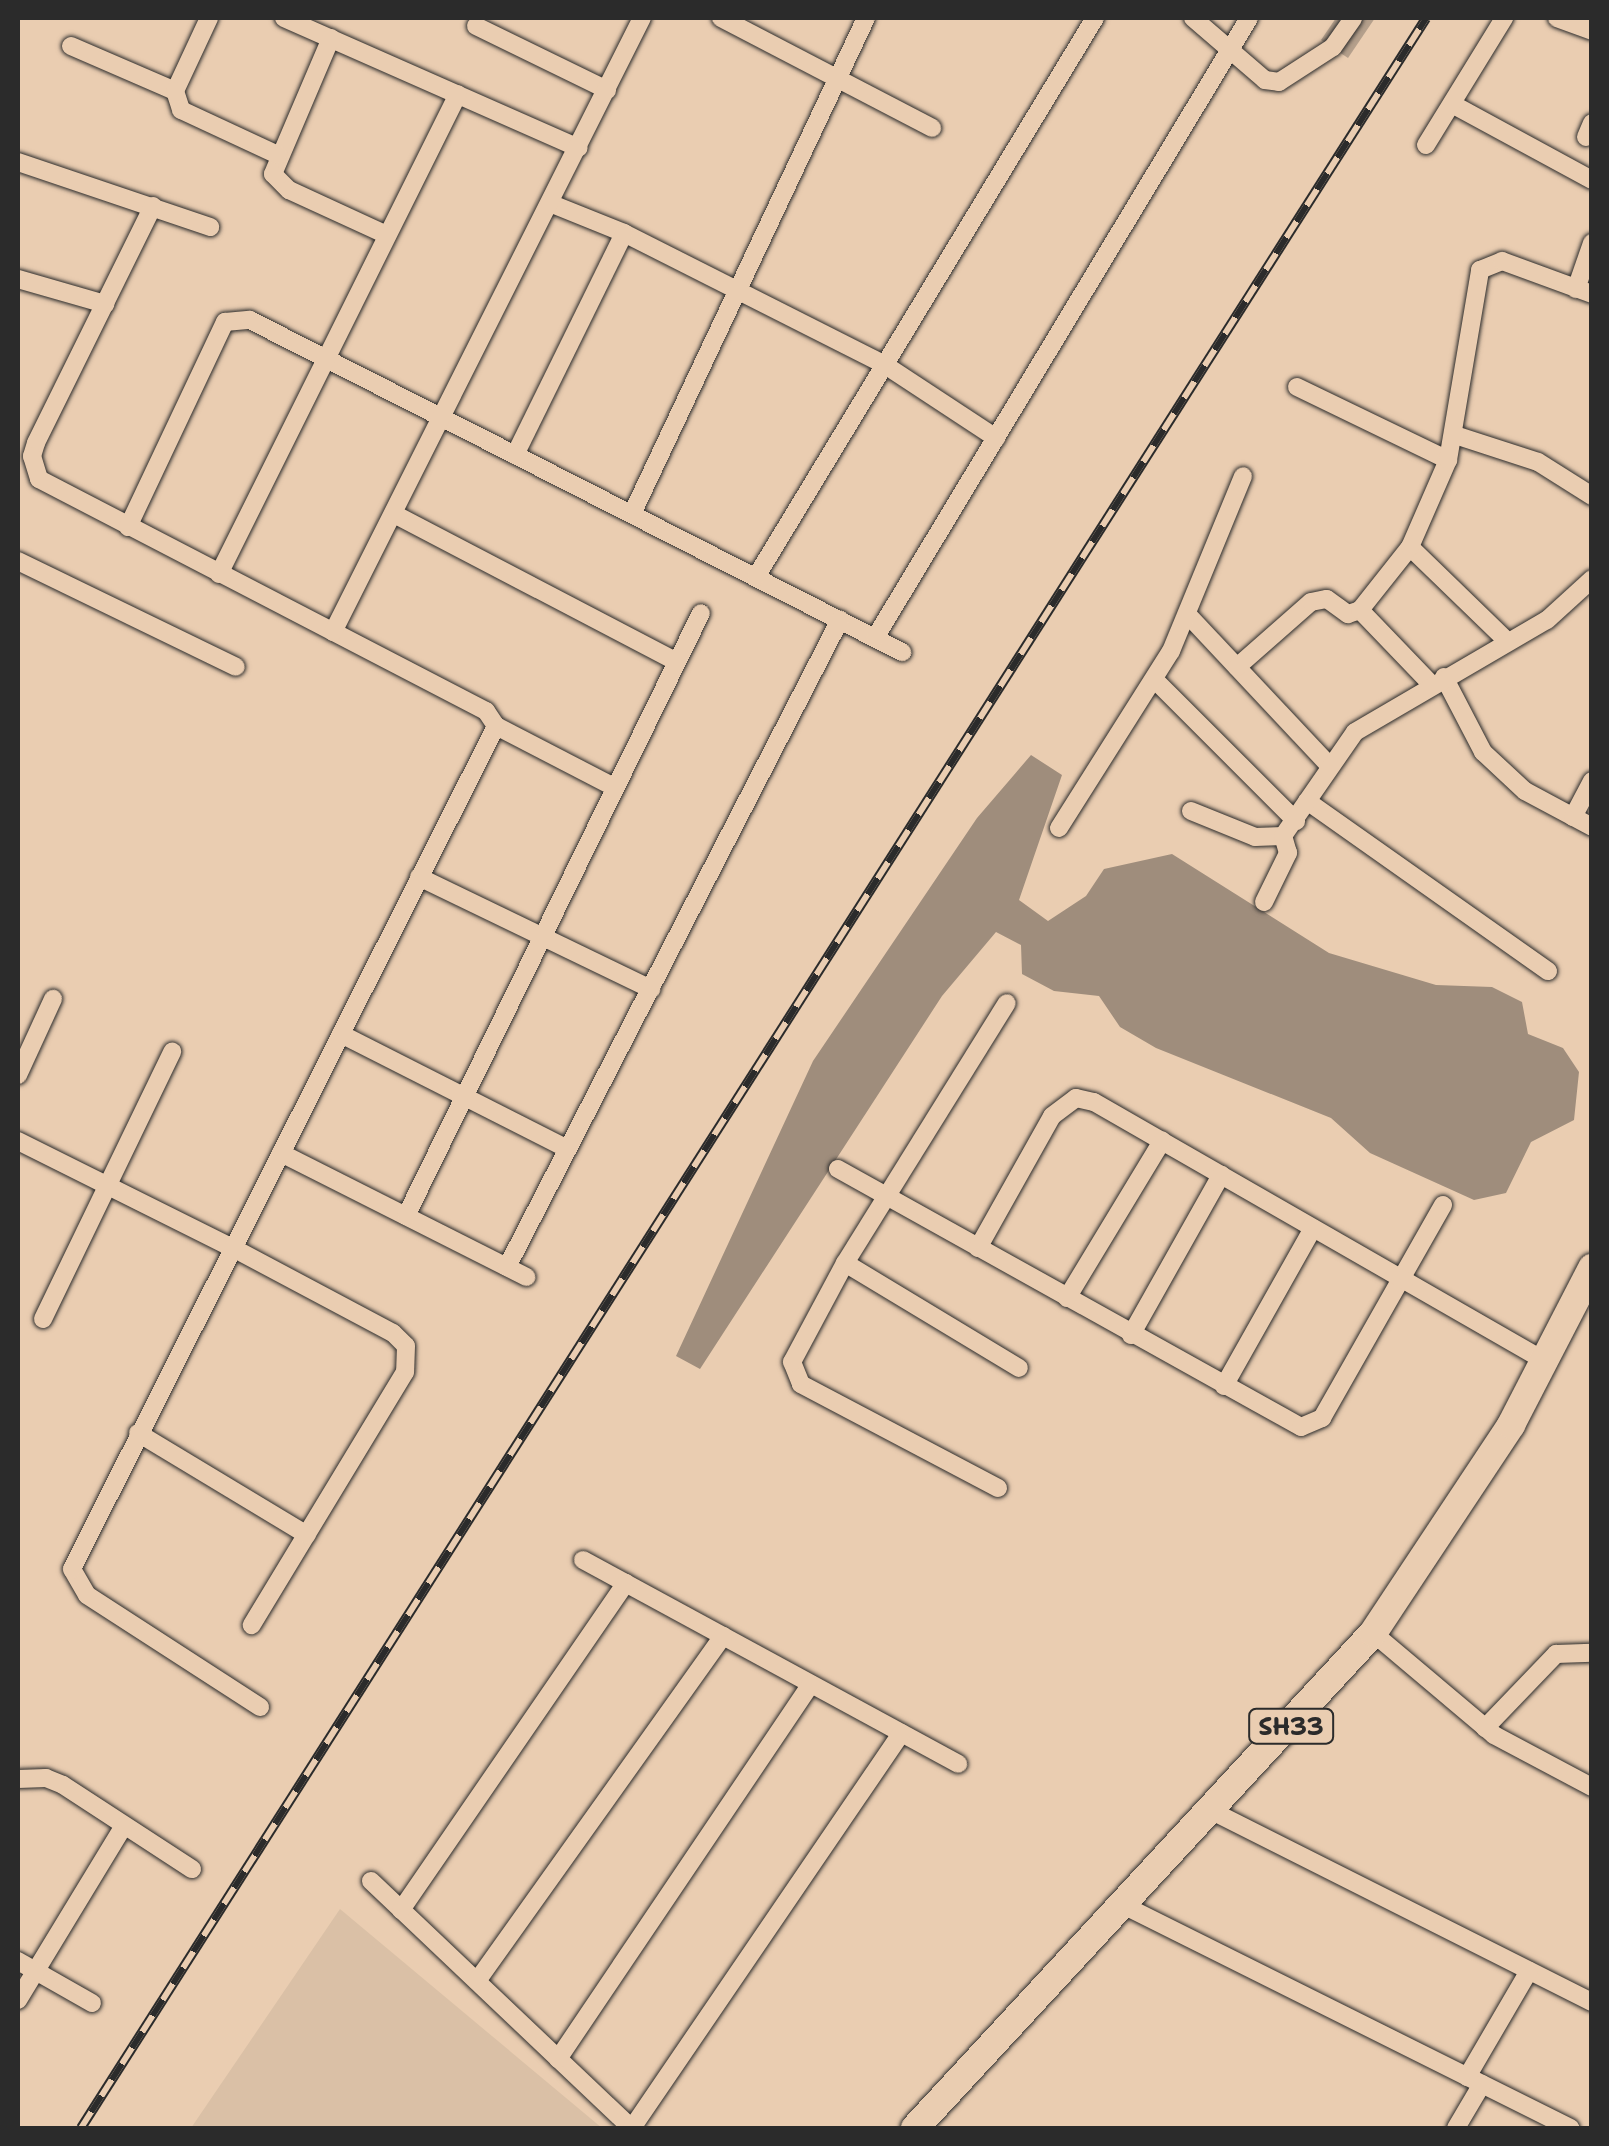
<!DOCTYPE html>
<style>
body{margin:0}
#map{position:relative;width:1609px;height:2146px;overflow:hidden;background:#eacdb1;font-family:"Shantell Sans",sans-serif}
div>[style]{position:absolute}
.built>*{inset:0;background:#dac0a6}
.water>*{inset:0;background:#9f8d7c}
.building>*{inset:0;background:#b5a08c}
.roads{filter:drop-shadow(0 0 2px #2b2b2b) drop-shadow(0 0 2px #2b2b2b)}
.street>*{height:18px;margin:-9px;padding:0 9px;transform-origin:9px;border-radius:9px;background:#eacdb1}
.primary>*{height:28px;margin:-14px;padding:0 14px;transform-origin:14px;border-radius:14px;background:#eacdb1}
.rail>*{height:10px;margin-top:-5px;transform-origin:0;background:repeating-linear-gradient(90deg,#eacdb1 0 19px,#2b2b2b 0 38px);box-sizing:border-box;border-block:2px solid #2b2b2b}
span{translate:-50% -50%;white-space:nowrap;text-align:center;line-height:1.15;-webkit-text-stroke:10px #eacdb1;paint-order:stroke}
.shield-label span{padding:2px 8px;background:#eacdb1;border:2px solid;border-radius:8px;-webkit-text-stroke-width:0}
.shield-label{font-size:25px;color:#2b2b2b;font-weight:700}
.frame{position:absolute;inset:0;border:20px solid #2b2b2b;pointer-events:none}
</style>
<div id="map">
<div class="built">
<i style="clip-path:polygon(340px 1909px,602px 2128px,191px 2128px)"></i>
</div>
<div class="water">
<i style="clip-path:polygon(1031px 755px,1062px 775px,1019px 900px,1048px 921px,1086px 896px,1104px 869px,1172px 854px,1329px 953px,1436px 985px,1492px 987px,1522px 1002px,1528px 1034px,1563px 1048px,1579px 1072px,1574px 1120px,1531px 1142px,1506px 1193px,1474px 1200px,1370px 1153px,1331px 1118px,1156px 1048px,1120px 1027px,1099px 996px,1054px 991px,1022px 974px,1021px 945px,996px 932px,942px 996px,700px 1369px,676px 1356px,813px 1061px,977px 818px)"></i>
</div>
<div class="building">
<i style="clip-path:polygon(1336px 18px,1375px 18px,1348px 58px,1321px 40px)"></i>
</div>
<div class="roads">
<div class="street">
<i style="left:284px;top:18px;width:322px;rotate:23.8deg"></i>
<i style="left:721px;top:18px;width:238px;rotate:27.5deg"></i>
<i style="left:1193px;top:18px;width:95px;rotate:40.7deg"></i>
<i style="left:1265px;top:80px;width:14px;rotate:8deg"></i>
<i style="left:1279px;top:82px;width:64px;rotate:-32.9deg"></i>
<i style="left:1333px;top:47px;width:35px;rotate:-55deg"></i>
<i style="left:1557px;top:18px;width:37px;rotate:20deg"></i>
<i style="left:476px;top:26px;width:146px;rotate:26deg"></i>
<i style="left:331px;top:38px;width:148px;rotate:113.1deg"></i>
<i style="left:273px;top:174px;width:23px;rotate:45deg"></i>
<i style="left:289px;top:190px;width:108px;rotate:24.7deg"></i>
<i style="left:71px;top:46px;width:113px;rotate:23.4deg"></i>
<i style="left:175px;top:91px;width:81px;rotate:-65deg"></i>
<i style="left:175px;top:91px;width:20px;rotate:72deg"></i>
<i style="left:181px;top:110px;width:107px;rotate:24.9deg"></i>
<i style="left:1452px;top:104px;width:159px;rotate:28.5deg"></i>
<i style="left:1586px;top:137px;width:15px;rotate:-67deg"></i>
<i style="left:1426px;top:145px;width:149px;rotate:-58.4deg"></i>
<i style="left:18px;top:162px;width:203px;rotate:18.7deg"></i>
<i style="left:552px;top:204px;width:78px;rotate:21.9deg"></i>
<i style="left:624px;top:233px;width:292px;rotate:26.8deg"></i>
<i style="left:885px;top:365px;width:133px;rotate:33.3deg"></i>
<i style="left:153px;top:206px;width:264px;rotate:116.3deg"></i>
<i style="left:36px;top:443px;width:14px;rotate:107deg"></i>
<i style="left:32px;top:456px;width:24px;rotate:73deg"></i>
<i style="left:39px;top:479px;width:504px;rotate:27.43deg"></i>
<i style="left:486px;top:711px;width:18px;rotate:56deg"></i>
<i style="left:496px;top:726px;width:133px;rotate:27.3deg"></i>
<i style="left:18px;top:279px;width:91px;rotate:16deg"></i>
<i style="left:1576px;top:289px;width:49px;rotate:-70.8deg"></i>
<i style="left:1297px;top:387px;width:168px;rotate:25.8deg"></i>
<i style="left:1455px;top:435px;width:87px;rotate:18deg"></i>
<i style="left:1538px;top:462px;width:64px;rotate:32.2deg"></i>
<i style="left:515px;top:455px;width:247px;rotate:-63.8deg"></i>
<i style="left:394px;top:514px;width:319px;rotate:27.6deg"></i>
<i style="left:632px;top:514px;width:548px;rotate:-64.74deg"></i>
<i style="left:128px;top:527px;width:227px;rotate:-64.7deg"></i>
<i style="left:225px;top:322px;width:25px;rotate:-5deg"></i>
<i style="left:250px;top:320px;width:732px;rotate:26.99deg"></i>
<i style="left:1410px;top:547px;width:136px;rotate:44.1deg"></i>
<i style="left:18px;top:561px;width:242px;rotate:25.9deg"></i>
<i style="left:219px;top:574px;width:536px;rotate:-63.53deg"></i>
<i style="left:756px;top:577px;width:654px;rotate:-58.77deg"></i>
<i style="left:1187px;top:614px;width:206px;rotate:46.8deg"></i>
<i style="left:333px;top:632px;width:687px;rotate:-63.29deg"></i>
<i style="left:875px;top:638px;width:724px;rotate:-58.9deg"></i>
<i style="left:1237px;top:667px;width:98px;rotate:-41.3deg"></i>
<i style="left:1311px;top:602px;width:16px;rotate:-11deg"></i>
<i style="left:1327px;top:599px;width:26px;rotate:36deg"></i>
<i style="left:1348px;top:614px;width:13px;rotate:-18deg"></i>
<i style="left:1444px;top:677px;width:85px;rotate:62.5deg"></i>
<i style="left:1483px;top:752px;width:57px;rotate:42.9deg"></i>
<i style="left:1525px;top:791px;width:76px;rotate:28.2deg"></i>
<i style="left:1154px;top:679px;width:201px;rotate:45deg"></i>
<i style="left:1431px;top:684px;width:103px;rotate:-133.8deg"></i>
<i style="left:1360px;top:610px;width:80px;rotate:-51.6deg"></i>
<i style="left:1410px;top:547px;width:95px;rotate:-66.4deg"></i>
<i style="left:1448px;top:460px;width:193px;rotate:-80.4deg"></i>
<i style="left:1480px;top:270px;width:24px;rotate:-22deg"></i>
<i style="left:1502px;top:261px;width:96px;rotate:20.1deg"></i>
<i style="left:1307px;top:801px;width:295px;rotate:35.2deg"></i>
<i style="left:1191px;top:811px;width:69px;rotate:22.1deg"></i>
<i style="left:1255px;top:837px;width:28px;rotate:-2deg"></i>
<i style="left:1283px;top:836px;width:126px;rotate:-55.3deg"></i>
<i style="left:1355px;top:732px;width:222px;rotate:-30.3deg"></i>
<i style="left:1547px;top:620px;width:61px;rotate:-42.3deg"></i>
<i style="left:1573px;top:817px;width:41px;rotate:-62.2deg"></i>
<i style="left:1059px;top:828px;width:209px;rotate:-57.7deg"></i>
<i style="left:1171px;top:651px;width:189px;rotate:-67.6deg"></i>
<i style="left:419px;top:877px;width:258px;rotate:25.8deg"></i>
<i style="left:1264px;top:902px;width:55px;rotate:-63.9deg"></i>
<i style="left:1288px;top:853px;width:18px;rotate:-106deg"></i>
<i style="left:341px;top:1034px;width:254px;rotate:26.9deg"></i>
<i style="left:18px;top:1075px;width:84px;rotate:-65.3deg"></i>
<i style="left:18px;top:1141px;width:240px;rotate:26.5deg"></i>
<i style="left:233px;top:1248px;width:181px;rotate:28deg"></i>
<i style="left:393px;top:1333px;width:18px;rotate:45deg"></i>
<i style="left:406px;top:1346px;width:26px;rotate:92deg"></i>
<i style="left:405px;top:1372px;width:296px;rotate:121.2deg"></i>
<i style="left:281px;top:1153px;width:275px;rotate:26.8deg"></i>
<i style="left:838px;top:1169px;width:530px;rotate:29.13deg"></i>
<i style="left:1301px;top:1427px;width:23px;rotate:-23deg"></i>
<i style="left:1322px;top:1418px;width:245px;rotate:-60.4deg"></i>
<i style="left:406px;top:1216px;width:671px;rotate:-63.93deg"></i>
<i style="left:978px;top:1248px;width:151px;rotate:-60.7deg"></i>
<i style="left:1052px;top:1116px;width:30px;rotate:-37deg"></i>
<i style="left:1076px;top:1098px;width:18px;rotate:13deg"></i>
<i style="left:1094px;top:1102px;width:520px;rotate:29.87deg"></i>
<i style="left:845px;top:1263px;width:203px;rotate:31.1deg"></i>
<i style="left:507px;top:1267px;width:728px;rotate:-62.77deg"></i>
<i style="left:1067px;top:1298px;width:184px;rotate:-58.8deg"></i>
<i style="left:43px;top:1319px;width:297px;rotate:-64.2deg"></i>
<i style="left:1131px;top:1335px;width:184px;rotate:-60.6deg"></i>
<i style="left:1224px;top:1386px;width:181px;rotate:-60.6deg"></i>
<i style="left:138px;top:1433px;width:197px;rotate:31.1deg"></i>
<i style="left:998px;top:1488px;width:223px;rotate:-152.2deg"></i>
<i style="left:801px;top:1384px;width:24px;rotate:-112deg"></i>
<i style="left:792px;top:1362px;width:112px;rotate:-61.8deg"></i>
<i style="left:845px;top:1263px;width:306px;rotate:-58.1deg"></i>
<i style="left:583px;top:1560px;width:427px;rotate:28.5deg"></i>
<i style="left:1373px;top:1633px;width:158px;rotate:40.1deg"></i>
<i style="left:1494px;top:1735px;width:111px;rotate:28deg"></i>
<i style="left:260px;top:1707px;width:206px;rotate:-147.1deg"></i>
<i style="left:87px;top:1595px;width:30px;rotate:-120deg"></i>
<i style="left:72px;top:1569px;width:944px;rotate:-63.3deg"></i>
<i style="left:1485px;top:1728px;width:103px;rotate:-46.2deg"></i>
<i style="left:1556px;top:1654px;width:36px;rotate:-2deg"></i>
<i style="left:18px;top:1779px;width:28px;rotate:-2deg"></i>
<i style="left:46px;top:1778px;width:18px;rotate:22deg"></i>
<i style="left:63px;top:1785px;width:154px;rotate:33.1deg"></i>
<i style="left:1212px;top:1811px;width:425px;rotate:26.7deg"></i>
<i style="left:371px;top:1881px;width:359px;rotate:43.5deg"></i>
<i style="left:1123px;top:1905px;width:500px;rotate:26.5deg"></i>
<i style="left:401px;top:1910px;width:397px;rotate:-55.5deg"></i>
<i style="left:18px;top:1961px;width:85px;rotate:29.6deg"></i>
<i style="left:477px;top:1981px;width:424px;rotate:-54.5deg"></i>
<i style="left:18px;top:2000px;width:204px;rotate:-58.7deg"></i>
<i style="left:558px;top:2059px;width:452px;rotate:-56deg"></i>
<i style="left:1467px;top:2077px;width:123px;rotate:-59.7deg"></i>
<i style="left:632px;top:2128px;width:478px;rotate:-55.7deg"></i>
<i style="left:1456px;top:2128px;width:51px;rotate:-59.4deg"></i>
</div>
<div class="primary">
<i style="left:915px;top:2128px;width:674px;rotate:-47.22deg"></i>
<i style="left:1373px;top:1633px;width:250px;rotate:-56.4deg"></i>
<i style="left:1511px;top:1425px;width:177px;rotate:-62.7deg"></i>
</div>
</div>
<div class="rail">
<i style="left:81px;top:2128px;width:2502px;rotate:-57.48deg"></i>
</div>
<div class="shield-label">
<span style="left:1291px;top:1726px">SH33</span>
</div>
<div class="frame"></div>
</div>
